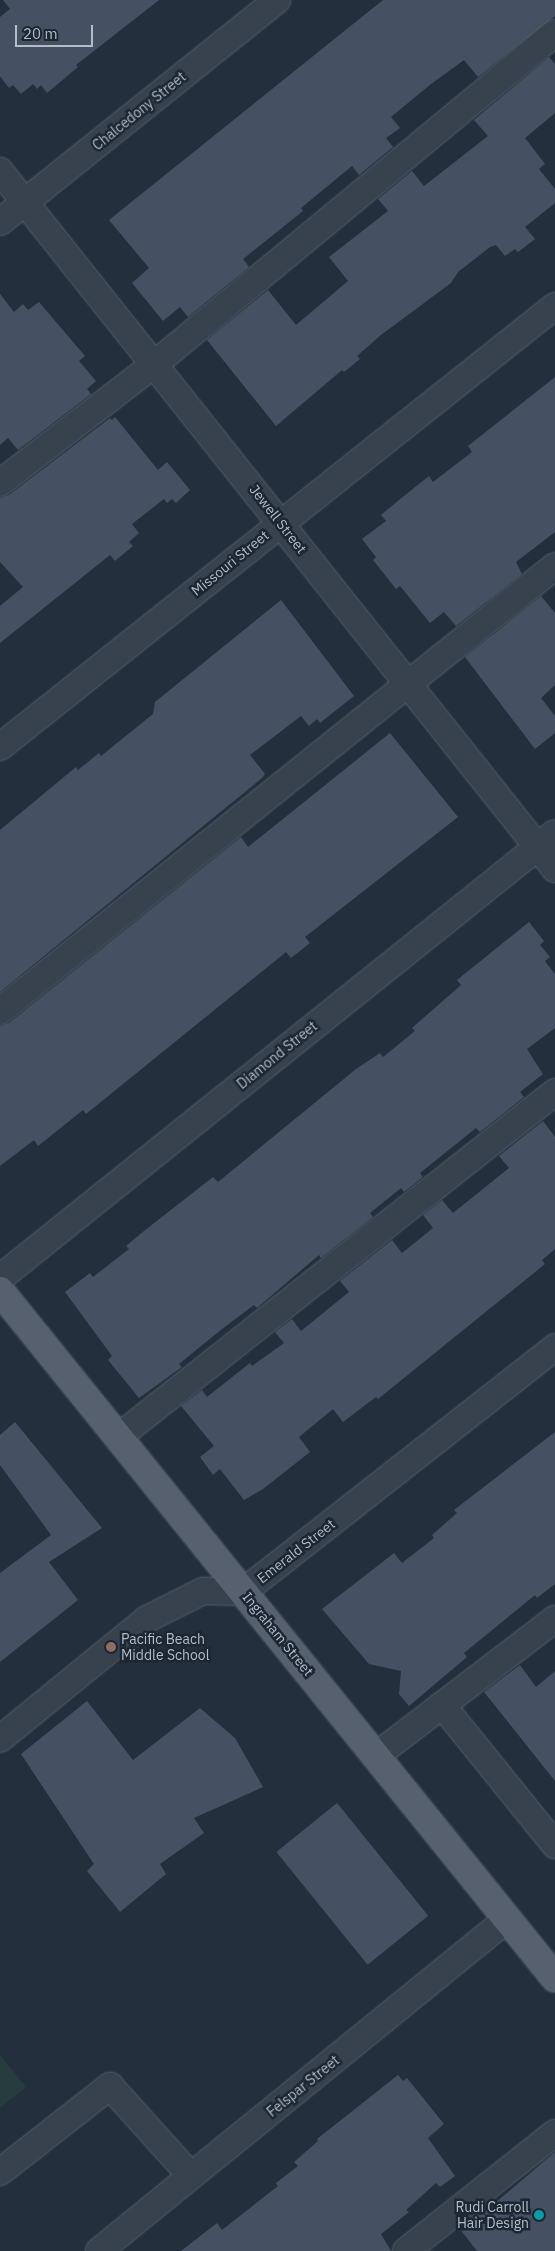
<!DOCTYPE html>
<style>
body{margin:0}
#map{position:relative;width:555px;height:2251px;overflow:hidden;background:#242f3e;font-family:"IBM Plex Sans",sans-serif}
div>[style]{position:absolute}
.green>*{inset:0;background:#263c3f}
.building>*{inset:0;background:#455162;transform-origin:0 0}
.roads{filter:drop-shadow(0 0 1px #565f6c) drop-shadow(0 0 1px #565f6c)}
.minor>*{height:26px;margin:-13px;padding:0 13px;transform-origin:13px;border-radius:13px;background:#38414e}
.major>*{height:28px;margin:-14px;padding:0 14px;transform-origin:14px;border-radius:14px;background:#56606e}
.dots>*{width:14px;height:14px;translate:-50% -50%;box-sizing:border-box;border:2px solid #1d2633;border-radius:50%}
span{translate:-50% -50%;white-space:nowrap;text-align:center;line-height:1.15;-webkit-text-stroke:5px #1d2633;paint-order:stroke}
.street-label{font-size:14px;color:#b4bcc9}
.poi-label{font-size:14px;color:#b4bcc9}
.left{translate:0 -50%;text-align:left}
.right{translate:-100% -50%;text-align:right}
.scale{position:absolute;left:15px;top:25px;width:78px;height:22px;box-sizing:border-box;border:2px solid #b4bcc9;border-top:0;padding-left:6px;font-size:15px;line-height:18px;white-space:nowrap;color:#b4bcc9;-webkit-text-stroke:4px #1d2633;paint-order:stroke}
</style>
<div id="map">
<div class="green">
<i style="clip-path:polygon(0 2055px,26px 2087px,0 2108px)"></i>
</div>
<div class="building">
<i style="clip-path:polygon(3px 0,159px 0,76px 65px,78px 67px,47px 93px,41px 85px,37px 89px,33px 84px,21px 94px,13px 85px,9px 88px,0 76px,0 17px,10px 9px)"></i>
<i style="clip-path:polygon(383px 0,555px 0,555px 16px,478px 77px,464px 60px,431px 84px,391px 117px,400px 128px,386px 138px,393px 147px,359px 175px,352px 166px,301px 208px,303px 211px,243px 259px,249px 267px,188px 317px,180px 307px,163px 321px,132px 283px,149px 268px,109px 220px)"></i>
<i style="clip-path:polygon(549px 57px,555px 64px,555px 113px,525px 138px,545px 164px,539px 169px,555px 189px,555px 203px,525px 227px,535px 239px,518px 252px,515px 249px,505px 256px,496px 245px,490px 247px,458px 272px,451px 283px,381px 335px,357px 356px,360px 359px,344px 372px,342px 370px,276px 426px,207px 340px,268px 290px,296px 325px,348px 281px,329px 257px,388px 211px,378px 199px,412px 171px,424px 186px,488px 136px,474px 120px)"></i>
<i style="clip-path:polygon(0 294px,14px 312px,23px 304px,28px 310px,39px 302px,85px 356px,79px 361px,96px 381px,87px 389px,91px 394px,18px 450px,8px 438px,0 445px)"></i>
<i style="clip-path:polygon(555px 377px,555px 532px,516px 562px,522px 574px,456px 626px,444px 612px,430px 623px,400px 586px,396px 589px,373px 560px,376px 557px,362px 539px,386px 521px,381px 515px,399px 500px,429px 476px,433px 482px,472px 452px,468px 446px)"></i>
<i style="clip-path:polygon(115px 417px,158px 470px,167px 462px,190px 490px,176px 503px,172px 499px,167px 503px,164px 499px,132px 524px,139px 533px,129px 542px,133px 546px,115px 561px,110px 555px,0 643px,0 606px,23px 587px,0 562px,0 498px,9px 495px,110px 418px,112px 420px)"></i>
<i style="clip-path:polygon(541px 596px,555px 613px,555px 685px,541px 698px,555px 716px,555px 733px,535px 749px,465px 657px)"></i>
<i style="clip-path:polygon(281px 600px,354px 696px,320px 723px,317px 719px,309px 726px,301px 716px,250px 755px,265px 774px,262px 778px,0 992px,0 830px,76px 767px,78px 770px,99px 753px,101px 756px,153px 714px,155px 702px)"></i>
<i style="clip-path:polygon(390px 733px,458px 817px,305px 937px,310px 943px,291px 958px,286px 952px,86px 1114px,83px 1110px,38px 1146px,34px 1140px,0 1166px,0 1026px,9px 1023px,241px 837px,248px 847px)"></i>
<i style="clip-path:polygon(529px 922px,544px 941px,540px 945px,550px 957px,545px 961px,555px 974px,555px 1028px,527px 1049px,543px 1074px,520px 1092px,524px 1097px,480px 1132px,476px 1128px,420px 1173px,423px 1177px,404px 1192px,401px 1188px,370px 1213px,373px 1217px,321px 1258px,319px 1255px,257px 1308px,254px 1305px,222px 1329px,179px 1364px,182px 1367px,139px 1398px,108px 1360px,112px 1356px,65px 1292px,90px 1273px,93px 1277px,129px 1249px,126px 1246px,144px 1231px,213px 1177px,218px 1182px,356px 1069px,380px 1053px,383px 1057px,415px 1031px,412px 1028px,461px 985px,457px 980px)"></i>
<i style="clip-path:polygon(543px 1121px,555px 1137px,555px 1249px,542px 1260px,545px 1264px,378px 1399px,376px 1397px,343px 1422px,333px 1409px,299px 1437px,310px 1452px,263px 1489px,244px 1500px,220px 1469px,213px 1475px,200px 1457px,214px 1446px,181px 1406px,202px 1390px,207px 1397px,250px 1363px,252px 1366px,284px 1343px,275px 1332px,292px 1319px,301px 1331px,349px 1292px,340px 1281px,392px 1240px,402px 1253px,433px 1228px,423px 1215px,442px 1200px,453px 1213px,509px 1168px,499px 1156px)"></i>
<i style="clip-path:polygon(15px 1422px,102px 1528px,49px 1562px,78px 1600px,0 1662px,0 1573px,51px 1535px,0 1465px,0 1435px)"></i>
<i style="clip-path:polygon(555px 1432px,555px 1584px,537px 1598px,535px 1595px,464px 1653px,467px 1657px,409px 1706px,399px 1694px,401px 1671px,369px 1664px,322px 1609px,394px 1553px,402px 1563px,434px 1538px,432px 1535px,457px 1513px,454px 1510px)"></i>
<i style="clip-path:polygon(520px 1665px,536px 1687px,555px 1671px,555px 1781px,484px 1692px)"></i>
<i style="clip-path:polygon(87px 1701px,133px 1760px,200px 1708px,235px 1738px,263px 1787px,194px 1818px,204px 1833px,160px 1864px,166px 1874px,120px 1912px,87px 1871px,94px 1864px,21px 1754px)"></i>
<i style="left:337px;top:1803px;width:145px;height:78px;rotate:51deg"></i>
<i style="clip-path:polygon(398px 2075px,403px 2081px,407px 2078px,444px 2124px,428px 2138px,455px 2176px,440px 2187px,436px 2183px,406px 2210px,409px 2212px,381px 2234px,391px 2251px,181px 2251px,217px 2223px,222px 2230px,278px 2186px,276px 2183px,298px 2166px,294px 2162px,318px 2141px,317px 2139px)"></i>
<i style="clip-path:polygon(555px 2152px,555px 2251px,477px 2251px,459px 2228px,479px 2212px,481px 2215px)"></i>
</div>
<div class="roads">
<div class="minor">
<i style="left:0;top:171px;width:892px;rotate:51.51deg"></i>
<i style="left:0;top:222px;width:355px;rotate:-38.7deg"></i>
<i style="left:0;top:483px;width:197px;rotate:-37.6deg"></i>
<i style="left:156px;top:363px;width:518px;rotate:-39.59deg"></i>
<i style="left:0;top:747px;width:709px;rotate:-38.47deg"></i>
<i style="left:0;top:1011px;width:711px;rotate:-38.72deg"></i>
<i style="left:0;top:1278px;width:711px;rotate:-38.72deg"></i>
<i style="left:117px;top:1438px;width:558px;rotate:-38.31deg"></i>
<i style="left:442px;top:1705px;width:180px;rotate:51.1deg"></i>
<i style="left:0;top:1739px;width:190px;rotate:-39.2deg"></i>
<i style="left:147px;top:1619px;width:63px;rotate:-26.6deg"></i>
<i style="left:203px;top:1591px;width:40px;rotate:1.4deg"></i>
<i style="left:243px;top:1592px;width:397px;rotate:-38.1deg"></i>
<i style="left:377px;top:1755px;width:224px;rotate:-37.4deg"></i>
<i style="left:0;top:2172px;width:140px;rotate:-38deg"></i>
<i style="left:110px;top:2086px;width:121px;rotate:48deg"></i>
<i style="left:99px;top:2251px;width:525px;rotate:-39.12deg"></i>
<i style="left:406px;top:2251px;width:190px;rotate:-38.4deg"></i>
</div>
<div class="major">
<i style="left:0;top:1291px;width:883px;rotate:51.07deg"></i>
</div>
</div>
<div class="dots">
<i style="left:111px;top:1647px;background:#8d6e63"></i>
<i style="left:539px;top:2215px;background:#0f9aa8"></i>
</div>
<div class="street-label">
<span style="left:139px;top:111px;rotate:-39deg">Chalcedony Street</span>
<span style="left:278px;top:519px;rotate:52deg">Jewell Street</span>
<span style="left:230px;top:563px;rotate:-39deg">Missouri Street</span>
<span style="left:277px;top:1055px;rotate:-39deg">Diamond Street</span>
<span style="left:296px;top:1551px;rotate:-38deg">Emerald Street</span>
<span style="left:278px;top:1634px;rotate:51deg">Ingraham Street</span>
<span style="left:303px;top:2086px;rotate:-39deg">Felspar Street</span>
</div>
<div class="poi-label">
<span class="left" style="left:121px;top:1647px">Pacific Beach<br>Middle School</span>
<span class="right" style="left:529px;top:2215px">Rudi Carroll<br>Hair Design</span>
</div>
<div class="scale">20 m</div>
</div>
